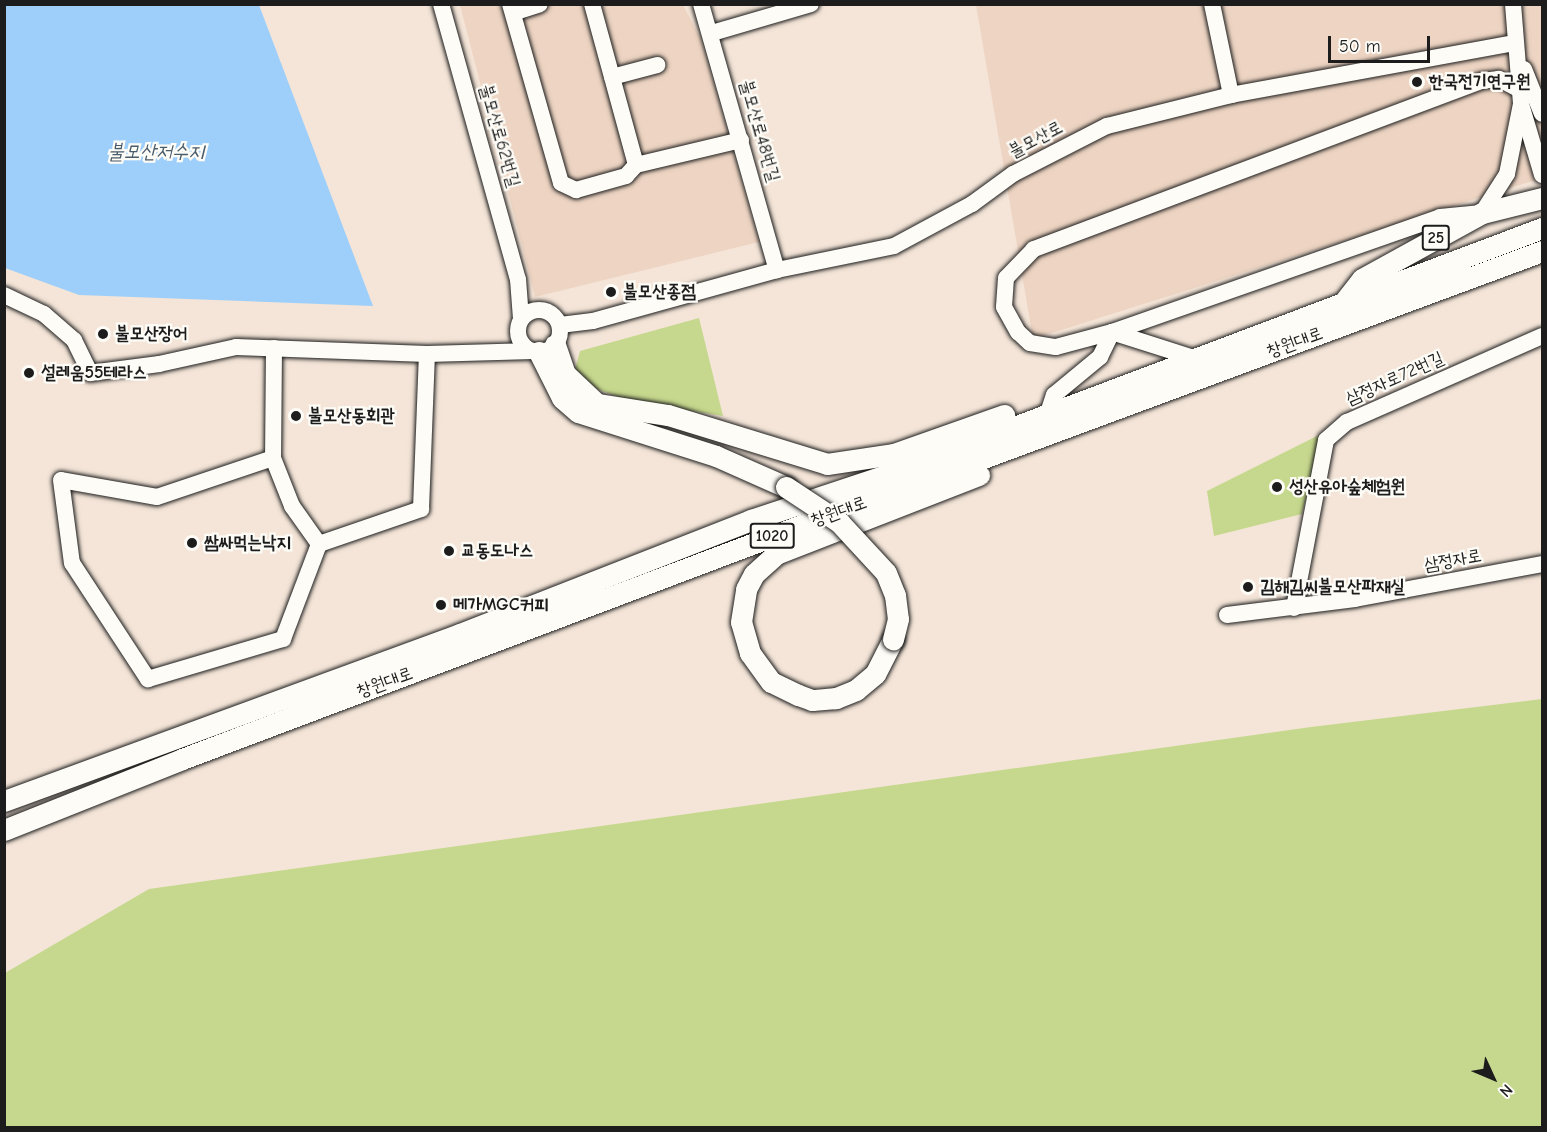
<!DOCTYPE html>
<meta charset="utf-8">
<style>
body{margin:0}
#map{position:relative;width:1547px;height:1132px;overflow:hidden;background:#f4e5d8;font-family:"Comic Neue","Poor Story",sans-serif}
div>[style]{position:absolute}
.built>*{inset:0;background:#eed5c3}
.green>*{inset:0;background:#c6d88d}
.water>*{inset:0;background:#9ecffa}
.roads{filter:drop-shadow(0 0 2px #1c1c1c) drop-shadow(0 0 2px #1c1c1c)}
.minor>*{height:16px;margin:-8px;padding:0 8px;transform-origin:8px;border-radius:8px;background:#fdfcf7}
.minor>.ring{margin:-8px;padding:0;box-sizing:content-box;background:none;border:16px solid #fdfcf7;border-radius:50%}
.major>*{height:21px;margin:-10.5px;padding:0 10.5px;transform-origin:10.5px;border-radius:10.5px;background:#fdfcf7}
.bridges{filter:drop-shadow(0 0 2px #1c1c1c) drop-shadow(0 0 2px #1c1c1c)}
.major-bridge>*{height:21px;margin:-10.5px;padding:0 10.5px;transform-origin:10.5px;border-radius:10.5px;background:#fdfcf7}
.dots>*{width:16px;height:16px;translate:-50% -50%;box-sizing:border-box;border:3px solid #fdfcf7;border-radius:50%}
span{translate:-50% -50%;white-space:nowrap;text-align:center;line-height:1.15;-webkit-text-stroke:4.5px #fdfcf7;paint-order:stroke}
.shield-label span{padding:2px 4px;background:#fdfcf7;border:2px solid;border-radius:4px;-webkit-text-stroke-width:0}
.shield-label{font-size:16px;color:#1c1c1c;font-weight:700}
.poi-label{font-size:18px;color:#1c1c1c;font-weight:700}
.left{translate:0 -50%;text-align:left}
.street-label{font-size:18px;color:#1c1c1c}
.water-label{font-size:20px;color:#4a5b6a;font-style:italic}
.frame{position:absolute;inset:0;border:6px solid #1c1c1c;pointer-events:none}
.north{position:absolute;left:1463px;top:1048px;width:60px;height:60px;-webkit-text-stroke:4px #fdfcf7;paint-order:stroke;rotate:134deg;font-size:16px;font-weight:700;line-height:24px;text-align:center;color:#1c1c1c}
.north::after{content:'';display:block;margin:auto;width:21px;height:27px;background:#1c1c1c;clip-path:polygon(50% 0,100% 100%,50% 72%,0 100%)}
.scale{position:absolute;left:1328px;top:36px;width:102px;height:27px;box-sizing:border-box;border:3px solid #1c1c1c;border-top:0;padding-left:8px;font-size:18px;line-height:21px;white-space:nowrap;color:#1c1c1c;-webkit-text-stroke:4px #fdfcf7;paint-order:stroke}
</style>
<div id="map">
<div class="built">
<i style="clip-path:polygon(460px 5px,683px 5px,701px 39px,759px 242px,535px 297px)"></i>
<i style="clip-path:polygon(976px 5px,1542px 5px,1542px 178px,1033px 339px)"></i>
</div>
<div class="green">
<i style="clip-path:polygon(699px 318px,723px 416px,629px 401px,589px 386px,575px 370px,580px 351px)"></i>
<i style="clip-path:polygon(1321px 434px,1302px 514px,1214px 536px,1207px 491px)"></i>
<i style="clip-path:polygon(1542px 699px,1542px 1127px,5px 1127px,5px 973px,149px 889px,1311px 727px)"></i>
</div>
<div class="water">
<i style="clip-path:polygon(4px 5px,259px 5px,373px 306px,79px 295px,5px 268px)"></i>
</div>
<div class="roads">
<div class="minor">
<i style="left:441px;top:4px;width:286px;rotate:74.4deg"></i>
<i style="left:518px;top:279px;width:40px;rotate:85.7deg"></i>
<i style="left:510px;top:4px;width:186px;rotate:74.1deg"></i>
<i style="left:561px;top:183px;width:17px;rotate:25deg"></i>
<i style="left:576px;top:190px;width:52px;rotate:-15.6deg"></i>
<i style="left:626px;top:176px;width:15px;rotate:-48deg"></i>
<i style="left:636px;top:165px;width:108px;rotate:-13.4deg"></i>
<i style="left:592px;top:4px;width:167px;rotate:74.7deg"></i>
<i style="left:701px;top:4px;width:277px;rotate:74.1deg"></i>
<i style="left:1212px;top:4px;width:93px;rotate:78.2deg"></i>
<i style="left:1513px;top:4px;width:100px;rotate:85.4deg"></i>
<i style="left:1521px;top:104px;width:74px;rotate:73.5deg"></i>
<i style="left:513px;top:13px;width:28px;rotate:-18deg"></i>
<i style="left:712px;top:33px;width:103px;rotate:-16.3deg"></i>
<i style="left:1524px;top:69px;width:48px;rotate:68.2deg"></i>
<i style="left:612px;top:77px;width:47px;rotate:-14.9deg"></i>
<i style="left:1520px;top:90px;width:24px;rotate:-152deg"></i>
<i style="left:1499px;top:79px;width:18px;rotate:174deg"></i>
<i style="left:1481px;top:81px;width:478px;rotate:159.4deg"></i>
<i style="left:1034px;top:249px;width:40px;rotate:134deg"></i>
<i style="left:1006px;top:278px;width:29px;rotate:94deg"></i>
<i style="left:1004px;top:307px;width:29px;rotate:61deg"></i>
<i style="left:1018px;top:332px;width:16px;rotate:43deg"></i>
<i style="left:1030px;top:343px;width:26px;rotate:9deg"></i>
<i style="left:1056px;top:347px;width:58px;rotate:-15deg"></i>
<i style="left:1112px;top:332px;width:348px;rotate:-19.3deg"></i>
<i style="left:1440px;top:217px;width:42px;rotate:-5.4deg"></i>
<i style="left:1482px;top:213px;width:46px;rotate:-57.3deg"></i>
<i style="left:1507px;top:174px;width:71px;rotate:-78.7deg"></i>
<i style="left:4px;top:295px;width:44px;rotate:25.4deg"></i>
<i style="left:44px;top:314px;width:40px;rotate:41deg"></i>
<i style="left:74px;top:340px;width:37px;rotate:64deg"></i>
<i style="left:90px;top:373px;width:70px;rotate:-7.4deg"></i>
<i style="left:159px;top:364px;width:79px;rotate:-12.4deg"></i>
<i style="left:236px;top:347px;width:191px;rotate:2.1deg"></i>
<i style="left:427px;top:354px;width:106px;rotate:-1.6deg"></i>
<i class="ring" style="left:518px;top:310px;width:26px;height:26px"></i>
<i style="left:560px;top:325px;width:33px;rotate:-7deg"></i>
<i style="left:593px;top:321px;width:191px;rotate:-15.5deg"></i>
<i style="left:777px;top:270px;width:119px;rotate:-11.6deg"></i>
<i style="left:894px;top:246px;width:89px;rotate:-28.3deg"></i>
<i style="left:972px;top:204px;width:51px;rotate:-36.2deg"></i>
<i style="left:1013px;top:174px;width:106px;rotate:-27.1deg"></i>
<i style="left:1107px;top:126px;width:128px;rotate:-14deg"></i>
<i style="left:1231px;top:95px;width:289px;rotate:-10.4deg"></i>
<i style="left:274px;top:348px;width:110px;rotate:90.5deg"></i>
<i style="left:273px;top:458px;width:52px;rotate:68.4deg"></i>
<i style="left:292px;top:506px;width:47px;rotate:54.6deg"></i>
<i style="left:319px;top:544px;width:108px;rotate:-18.9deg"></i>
<i style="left:421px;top:509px;width:155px;rotate:-87.8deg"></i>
<i style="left:1048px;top:413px;width:19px;rotate:-72deg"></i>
<i style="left:1054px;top:395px;width:60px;rotate:-39.6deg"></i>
<i style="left:1100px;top:357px;width:28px;rotate:-64deg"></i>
<i style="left:1112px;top:332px;width:86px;rotate:17.6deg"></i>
<i style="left:273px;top:458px;width:122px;rotate:161.4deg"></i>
<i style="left:157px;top:497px;width:97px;rotate:-170deg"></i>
<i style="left:61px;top:480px;width:84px;rotate:82.5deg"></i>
<i style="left:72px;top:563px;width:139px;rotate:56.8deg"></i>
<i style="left:148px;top:679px;width:141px;rotate:-16.5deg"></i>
<i style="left:283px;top:639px;width:102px;rotate:-69.2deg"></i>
<i style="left:1294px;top:608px;width:171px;rotate:-79.2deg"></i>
<i style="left:1326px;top:440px;width:28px;rotate:-41deg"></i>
<i style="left:1347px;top:422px;width:213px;rotate:-23.8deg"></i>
<i style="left:1227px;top:615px;width:129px;rotate:-7.1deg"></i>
<i style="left:1355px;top:599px;width:190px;rotate:-10.6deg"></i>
</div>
<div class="major">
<i style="left:1344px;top:302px;width:29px;rotate:-52deg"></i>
<i style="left:1362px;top:279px;width:137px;rotate:-28.8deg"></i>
<i style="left:1482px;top:213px;width:62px;rotate:-14deg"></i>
<i style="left:555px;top:345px;width:31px;rotate:71deg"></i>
<i style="left:565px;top:374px;width:44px;rotate:43.2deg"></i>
<i style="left:597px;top:404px;width:72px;rotate:8.8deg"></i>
<i style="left:668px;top:415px;width:166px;rotate:17.1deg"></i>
<i style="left:827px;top:464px;width:68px;rotate:-8.5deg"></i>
<i style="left:894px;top:454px;width:117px;rotate:-19.5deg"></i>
<i style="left:539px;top:352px;width:51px;rotate:63.4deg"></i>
<i style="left:562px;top:398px;width:21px;rotate:41deg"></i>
<i style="left:578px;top:412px;width:145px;rotate:17.7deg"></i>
<i style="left:716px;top:456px;width:77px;rotate:23.9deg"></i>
<i style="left:893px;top:639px;width:39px;rotate:117deg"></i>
<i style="left:875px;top:674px;width:25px;rotate:140deg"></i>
<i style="left:856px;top:690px;width:22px;rotate:158deg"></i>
<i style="left:836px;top:698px;width:24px;rotate:175deg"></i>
<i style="left:812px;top:700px;width:15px;rotate:-160deg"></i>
<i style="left:798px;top:695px;width:30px;rotate:-154deg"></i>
<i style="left:771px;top:682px;width:36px;rotate:-126deg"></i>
<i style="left:750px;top:653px;width:32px;rotate:-106deg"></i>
<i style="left:741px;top:622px;width:33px;rotate:-81deg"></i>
<i style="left:746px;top:589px;width:17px;rotate:-62deg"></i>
<i style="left:754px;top:574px;width:30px;rotate:-42deg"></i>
<i style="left:776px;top:554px;width:218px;rotate:-21.3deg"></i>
<i style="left:4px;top:801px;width:486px;rotate:-20.1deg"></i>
<i style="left:460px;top:634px;width:313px;rotate:-21.4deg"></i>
<i style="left:751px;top:520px;width:149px;rotate:-18.4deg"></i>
<i style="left:892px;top:473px;width:695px;rotate:-20.65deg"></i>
<i style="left:4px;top:830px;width:192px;rotate:-21.7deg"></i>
<i style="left:182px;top:759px;width:646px;rotate:-20.68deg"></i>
<i style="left:786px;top:531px;width:806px;rotate:-20.32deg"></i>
</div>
</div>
<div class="bridges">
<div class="major-bridge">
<i style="left:786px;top:487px;width:64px;rotate:33.4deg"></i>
<i style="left:839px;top:522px;width:69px;rotate:47.3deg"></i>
<i style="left:886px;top:573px;width:24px;rotate:68deg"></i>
<i style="left:895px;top:595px;width:24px;rotate:83deg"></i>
<i style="left:898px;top:619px;width:21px;rotate:104deg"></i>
</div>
</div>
<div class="dots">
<i style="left:1417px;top:82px;background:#1c1c1c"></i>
<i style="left:611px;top:292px;background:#1c1c1c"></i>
<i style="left:103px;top:334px;background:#1c1c1c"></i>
<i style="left:29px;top:373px;background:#1c1c1c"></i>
<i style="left:296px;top:416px;background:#1c1c1c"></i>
<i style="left:1277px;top:487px;background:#1c1c1c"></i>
<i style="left:192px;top:543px;background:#1c1c1c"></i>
<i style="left:449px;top:551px;background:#1c1c1c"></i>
<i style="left:1248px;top:587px;background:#1c1c1c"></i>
<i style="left:441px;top:605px;background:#1c1c1c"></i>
</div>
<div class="shield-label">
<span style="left:1436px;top:238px">25</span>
<span style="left:772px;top:536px">1020</span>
</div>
<div class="poi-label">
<span class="left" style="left:1429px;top:82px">한국전기연구원</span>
<span class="left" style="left:623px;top:292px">불모산종점</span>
<span class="left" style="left:115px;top:334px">불모산장어</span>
<span class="left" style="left:41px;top:373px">설레움55테라스</span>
<span class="left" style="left:308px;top:416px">불모산동회관</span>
<span class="left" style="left:1289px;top:487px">성산유아숲체험원</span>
<span class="left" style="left:204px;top:543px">쌈싸먹는낙지</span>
<span class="left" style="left:461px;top:551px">교동도나스</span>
<span class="left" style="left:1260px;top:587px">김해김씨불모산파재실</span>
<span class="left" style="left:453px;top:605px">메가MGC커피</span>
</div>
<div class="street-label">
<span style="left:759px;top:131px;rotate:74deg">불모산로48번길</span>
<span style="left:499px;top:136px;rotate:74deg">불모산로62번길</span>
<span style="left:1036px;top:140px;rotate:-28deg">불모산로</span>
<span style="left:1295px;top:343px;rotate:-20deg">창원대로</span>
<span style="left:1395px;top:379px;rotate:-24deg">삼정자로72번길</span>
<span style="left:839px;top:512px;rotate:-20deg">창원대로</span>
<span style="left:1453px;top:561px;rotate:-10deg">삼정자로</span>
<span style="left:385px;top:683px;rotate:-20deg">창원대로</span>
</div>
<div class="water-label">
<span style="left:156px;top:151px">불모산저수지</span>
</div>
<div class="frame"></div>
<div class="north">N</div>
<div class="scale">50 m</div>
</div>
